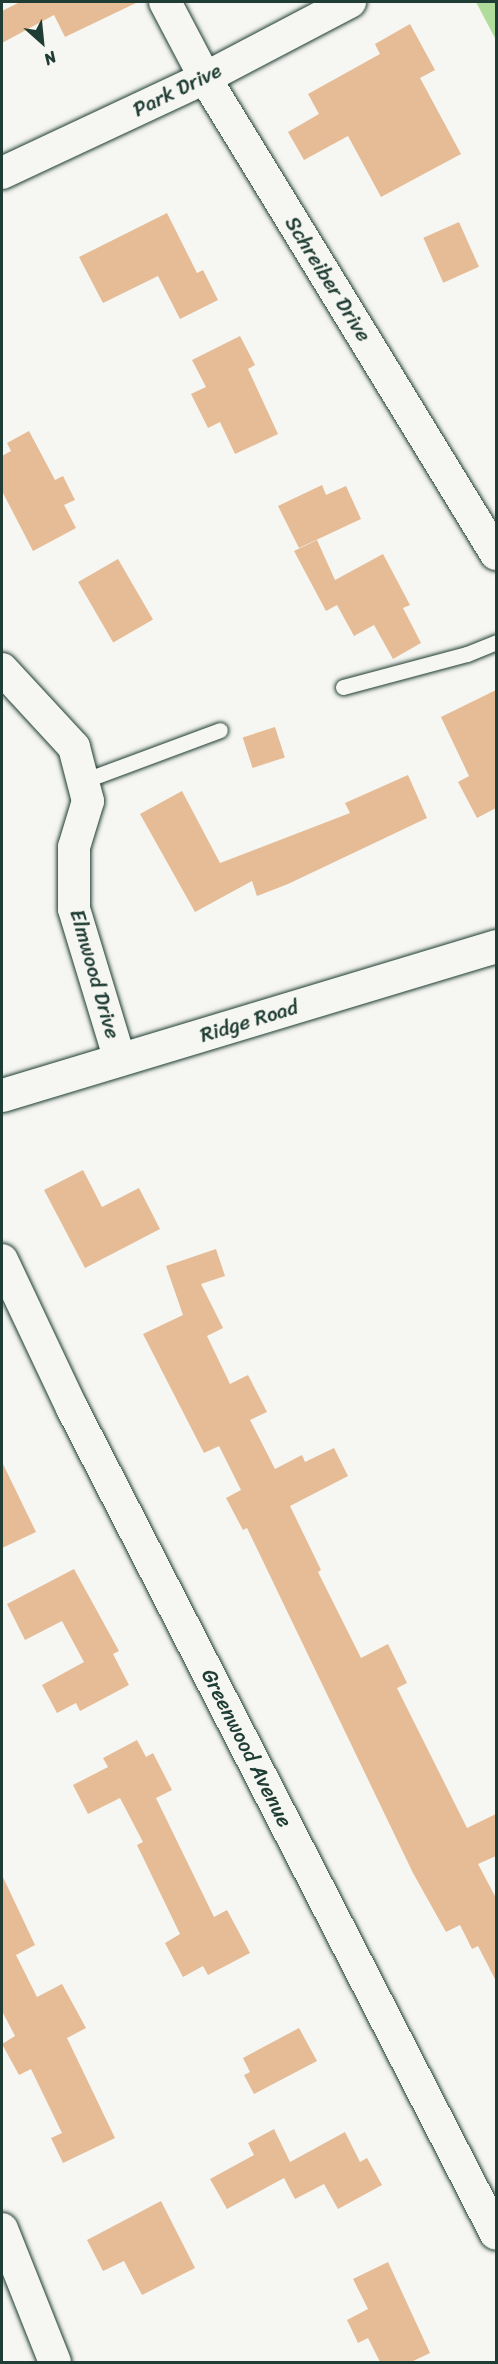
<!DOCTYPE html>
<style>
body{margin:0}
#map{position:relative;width:498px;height:2364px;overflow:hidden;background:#f6f6f2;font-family:Sriracha,sans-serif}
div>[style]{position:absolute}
.green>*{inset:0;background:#b0dd9b}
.building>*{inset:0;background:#e6bc96;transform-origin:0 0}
.roads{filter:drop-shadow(0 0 2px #1f3d34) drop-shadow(0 0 2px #1f3d34)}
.service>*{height:15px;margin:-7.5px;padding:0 7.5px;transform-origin:7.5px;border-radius:7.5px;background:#f6f6f2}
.minor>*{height:32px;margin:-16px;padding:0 16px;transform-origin:16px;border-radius:16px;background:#f6f6f2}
.primary>*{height:33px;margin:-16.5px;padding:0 16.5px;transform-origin:16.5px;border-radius:16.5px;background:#f6f6f2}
span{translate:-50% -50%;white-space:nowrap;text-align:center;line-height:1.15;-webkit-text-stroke:5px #f6f6f2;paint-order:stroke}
.street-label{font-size:21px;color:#1f3d34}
.frame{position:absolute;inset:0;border:3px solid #1f3d34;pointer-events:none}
.north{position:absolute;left:12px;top:12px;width:60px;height:60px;-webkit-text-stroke:4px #f6f6f2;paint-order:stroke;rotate:153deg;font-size:16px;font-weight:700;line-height:24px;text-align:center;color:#1f3d34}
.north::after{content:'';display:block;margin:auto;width:21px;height:27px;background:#1f3d34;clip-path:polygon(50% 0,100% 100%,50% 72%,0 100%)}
</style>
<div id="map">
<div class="green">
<i style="clip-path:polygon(476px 2px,496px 2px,496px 40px)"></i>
</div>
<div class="building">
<i style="clip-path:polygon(20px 2px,138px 2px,65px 37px,54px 15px,2px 43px,2px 11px)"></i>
<i style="clip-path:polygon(410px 24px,435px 70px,420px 78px,461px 154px,381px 197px,348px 136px,304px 160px,288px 132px,319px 114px,308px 94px,380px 54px,375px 44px)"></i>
<i style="clip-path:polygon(167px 213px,197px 273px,203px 270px,218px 300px,180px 319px,158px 276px,103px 303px,79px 257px)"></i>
<i style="left:459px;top:222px;width:49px;height:39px;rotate:66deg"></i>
<i style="clip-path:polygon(240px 336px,255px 365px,248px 369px,278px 434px,235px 454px,220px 422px,208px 428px,191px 394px,206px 387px,192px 360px)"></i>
<i style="clip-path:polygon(29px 431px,55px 480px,63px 476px,75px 500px,64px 505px,76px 528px,33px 551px,2px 491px,2px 456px,11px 451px,7px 443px)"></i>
<i style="clip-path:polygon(322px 485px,326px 495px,346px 486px,361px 519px,299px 548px,278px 506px)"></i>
<i style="clip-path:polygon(317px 540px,335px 580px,383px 554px,410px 605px,403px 608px,421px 643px,393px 659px,374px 625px,354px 636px,337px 605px,326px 611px,294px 551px)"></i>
<i style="left:118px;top:559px;width:70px;height:46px;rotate:60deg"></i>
<i style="clip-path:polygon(496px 690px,496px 808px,477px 818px,458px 782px,469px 776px,441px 717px)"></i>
<i style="left:275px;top:727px;width:32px;height:34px;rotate:72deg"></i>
<i style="clip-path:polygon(408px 775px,427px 818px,288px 884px,257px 896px,252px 881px,195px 912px,140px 814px,182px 791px,220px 863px,350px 813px,345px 803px)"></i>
<i style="clip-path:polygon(83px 1170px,102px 1207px,139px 1188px,160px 1229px,85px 1268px,44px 1190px)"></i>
<i style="clip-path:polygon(216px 1249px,225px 1276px,201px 1284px,223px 1328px,207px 1336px,230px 1384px,248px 1375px,267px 1412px,250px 1420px,275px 1469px,302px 1455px,305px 1462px,334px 1448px,348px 1476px,290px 1506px,321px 1570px,318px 1572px,361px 1658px,388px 1644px,407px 1683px,397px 1688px,467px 1828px,496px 1814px,496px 1856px,478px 1864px,496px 1898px,496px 1981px,478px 1946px,472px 1949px,460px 1925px,446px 1932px,413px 1873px,247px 1528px,243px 1530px,226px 1498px,241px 1490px,219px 1446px,204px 1453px,143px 1334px,183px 1315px,166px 1266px)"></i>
<i style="clip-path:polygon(2px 1462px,36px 1532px,2px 1548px)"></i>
<i style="clip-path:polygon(74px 1569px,119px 1651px,113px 1654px,129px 1685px,80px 1711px,76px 1703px,57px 1713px,42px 1685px,84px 1662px,62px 1621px,25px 1640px,7px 1604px)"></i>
<i style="clip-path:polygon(137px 1740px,146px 1757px,153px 1753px,172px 1790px,156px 1798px,214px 1917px,227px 1910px,250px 1953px,208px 1975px,203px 1966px,183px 1977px,165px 1943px,180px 1934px,137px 1845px,143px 1842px,120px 1798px,88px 1814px,73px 1785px,108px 1767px,103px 1758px)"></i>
<i style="clip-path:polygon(2px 1875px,35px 1945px,16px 1955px,37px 1997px,62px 1984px,86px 2028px,67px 2038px,115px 2138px,63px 2163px,51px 2138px,62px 2133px,31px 2069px,19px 2075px,2px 2044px,15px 2036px,2px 2011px)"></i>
<i style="clip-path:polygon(299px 2028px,317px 2061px,254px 2094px,244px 2075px,250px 2072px,243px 2058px)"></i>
<i style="clip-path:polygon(274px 2129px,290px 2162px,345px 2132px,360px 2162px,367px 2158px,382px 2185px,338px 2209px,324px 2184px,295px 2199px,284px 2178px,227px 2209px,210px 2179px,254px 2155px,248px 2143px)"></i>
<i style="clip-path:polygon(161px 2201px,195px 2268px,142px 2295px,124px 2261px,103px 2271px,87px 2240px)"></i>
<i style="clip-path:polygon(388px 2262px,430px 2353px,411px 2362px,380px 2362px,368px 2338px,358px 2343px,347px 2320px,368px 2309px,353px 2279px)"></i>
</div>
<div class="roads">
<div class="service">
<i style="left:343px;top:687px;width:128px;rotate:-14.9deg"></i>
<i style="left:467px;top:654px;width:31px;rotate:-22deg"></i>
<i style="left:83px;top:781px;width:146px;rotate:-20.4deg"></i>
</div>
<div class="minor">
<i style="left:165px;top:2px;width:86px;rotate:62.2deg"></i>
<i style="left:205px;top:78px;width:558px;rotate:58.56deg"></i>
<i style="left:2px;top:173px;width:224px;rotate:-25.1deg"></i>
<i style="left:205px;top:78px;width:164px;rotate:-27.7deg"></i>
<i style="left:2px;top:669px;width:106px;rotate:47.3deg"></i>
<i style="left:74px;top:747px;width:56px;rotate:75.5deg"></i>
<i style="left:88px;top:801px;width:48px;rotate:106.9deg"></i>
<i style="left:74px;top:847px;width:62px;rotate:90deg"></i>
<i style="left:74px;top:909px;width:158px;rotate:73.1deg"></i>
<i style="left:2px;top:1260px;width:164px;rotate:64.7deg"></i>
<i style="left:72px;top:1408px;width:928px;rotate:62.83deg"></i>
<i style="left:2px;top:2229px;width:143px;rotate:68.3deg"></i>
</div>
<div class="primary">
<i style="left:2px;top:1095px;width:516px;rotate:-16.78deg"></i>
</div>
</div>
<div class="street-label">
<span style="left:177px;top:90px;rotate:-26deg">Park Drive</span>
<span style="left:328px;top:279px;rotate:58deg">Schreiber Drive</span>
<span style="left:95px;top:974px;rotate:74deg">Elmwood Drive</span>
<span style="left:249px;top:1021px;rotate:-17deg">Ridge Road</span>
<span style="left:247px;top:1748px;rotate:63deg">Greenwood Avenue</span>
</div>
<div class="frame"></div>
<div class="north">N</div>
</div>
